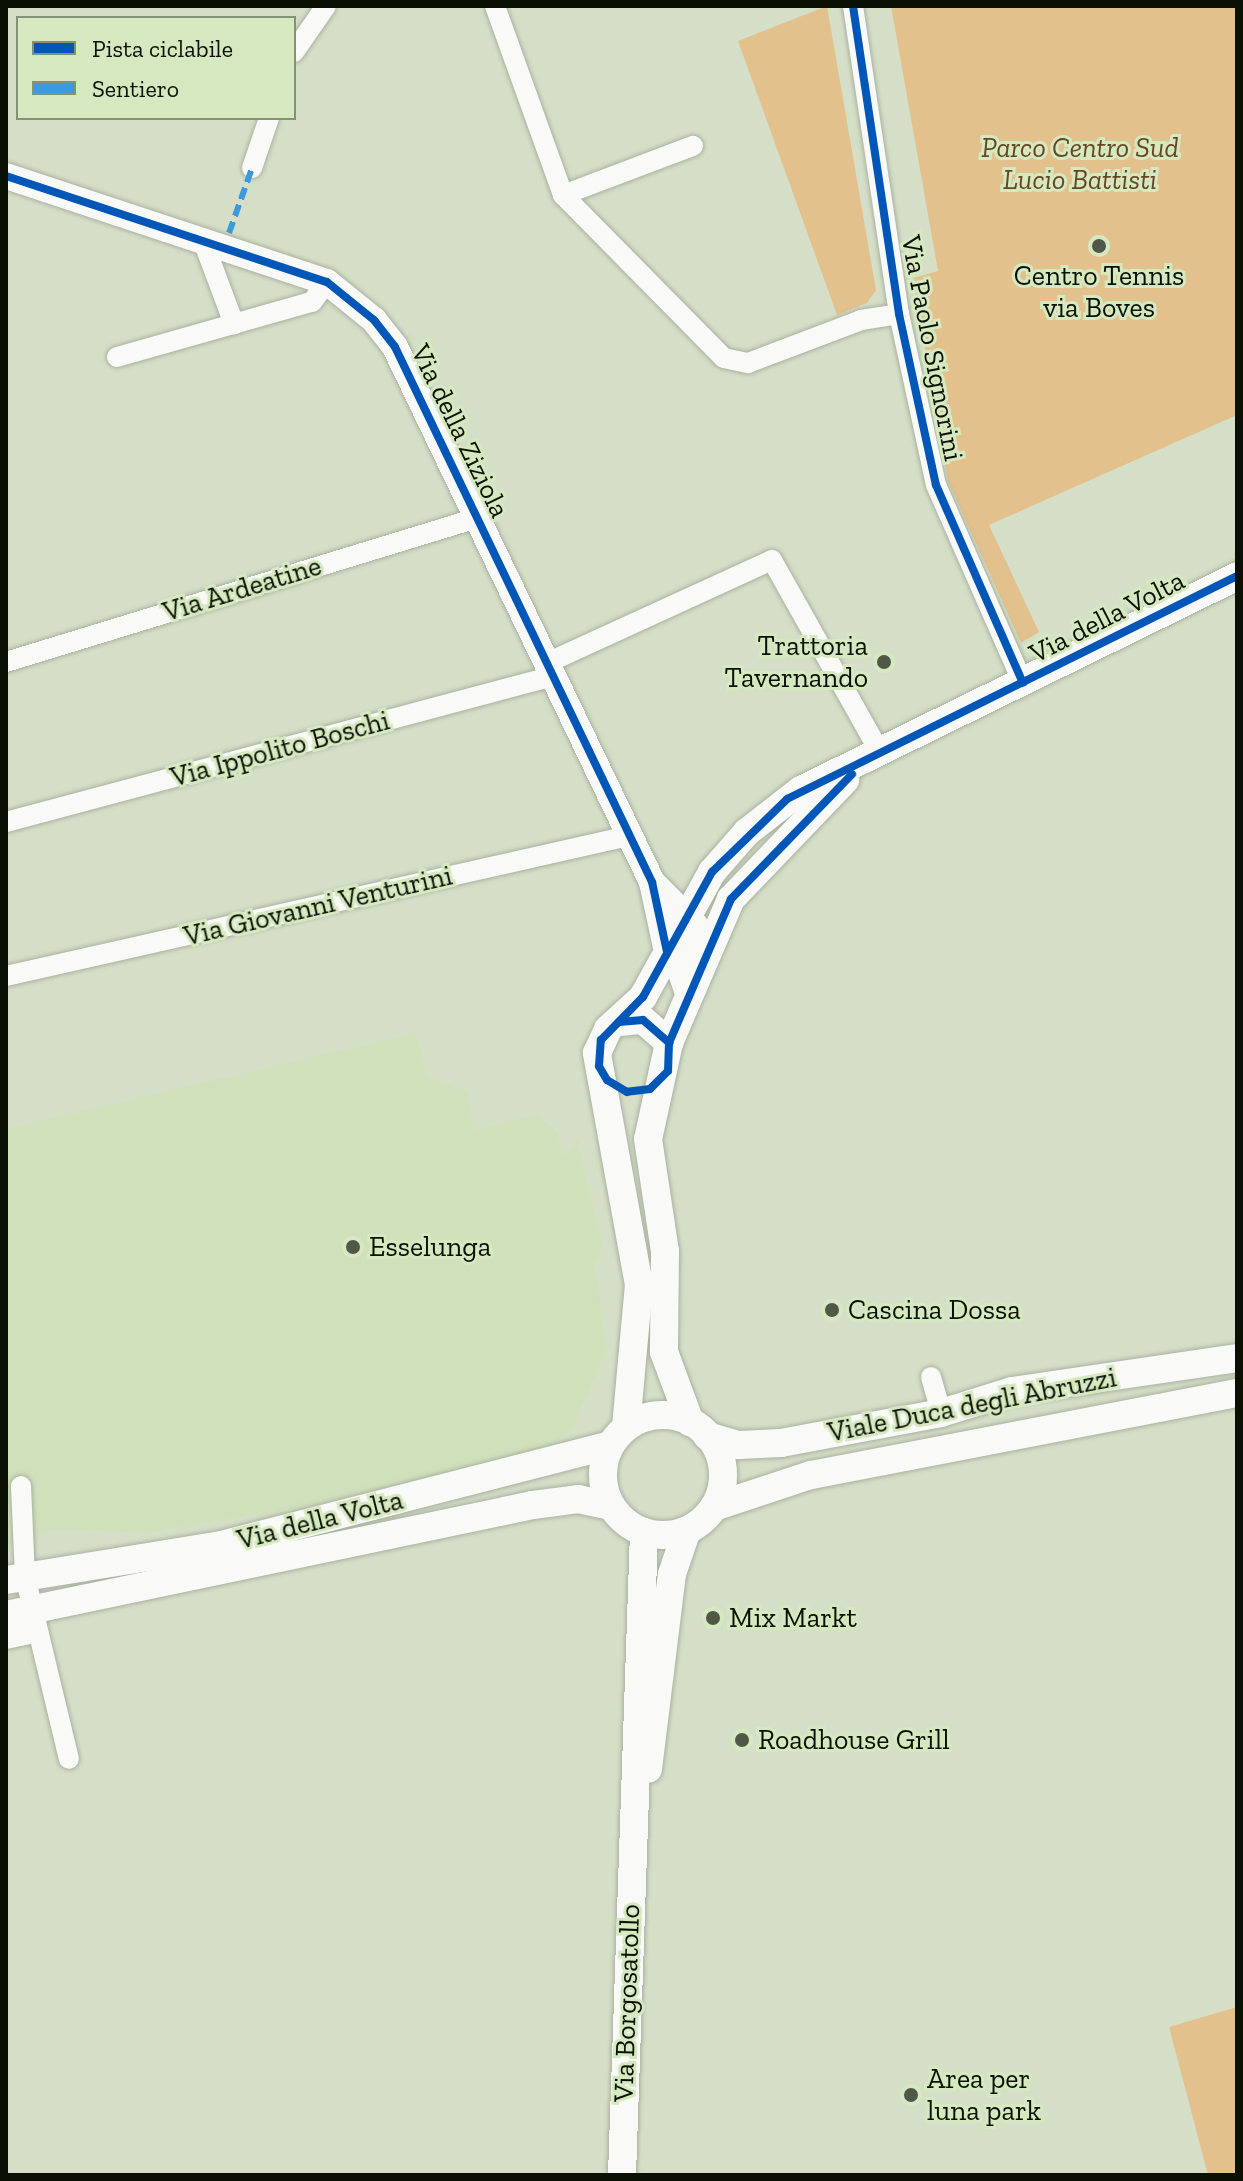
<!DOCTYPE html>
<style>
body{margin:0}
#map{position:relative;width:1243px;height:2181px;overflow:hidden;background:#d5dfc8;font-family:"Zilla Slab",serif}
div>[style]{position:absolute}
.built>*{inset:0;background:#d0e0bb}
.green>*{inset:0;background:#e3c18d}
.roads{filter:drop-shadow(0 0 2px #aab2a0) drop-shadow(0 0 2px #aab2a0)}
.minor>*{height:20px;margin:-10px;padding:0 10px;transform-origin:10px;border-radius:10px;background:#f9faf7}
.tertiary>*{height:26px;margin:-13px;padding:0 13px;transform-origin:13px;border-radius:13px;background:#f9faf7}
.secondary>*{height:28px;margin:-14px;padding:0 14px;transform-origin:14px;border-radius:14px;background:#f9faf7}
.secondary>.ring{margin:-14px;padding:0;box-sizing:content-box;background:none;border:28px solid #f9faf7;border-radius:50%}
.quiet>*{height:6px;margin-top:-3px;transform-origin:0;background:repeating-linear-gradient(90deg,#3a9add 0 12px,transparent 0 18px)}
.cycleway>*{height:8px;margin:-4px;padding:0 4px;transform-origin:4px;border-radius:4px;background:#0057b8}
.dots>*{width:22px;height:22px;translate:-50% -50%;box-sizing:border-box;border:4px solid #d6e8bf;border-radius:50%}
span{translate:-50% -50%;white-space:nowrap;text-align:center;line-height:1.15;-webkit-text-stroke:6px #d6e8bf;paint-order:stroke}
.park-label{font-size:28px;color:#674723;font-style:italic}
.poi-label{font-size:28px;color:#0a1003}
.right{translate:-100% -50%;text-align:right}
.left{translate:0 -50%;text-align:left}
.street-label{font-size:28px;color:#0a1003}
.frame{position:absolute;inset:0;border:8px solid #0a1003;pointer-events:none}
.legend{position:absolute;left:16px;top:16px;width:280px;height:104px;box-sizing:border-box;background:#d6e8bf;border:2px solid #849274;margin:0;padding:10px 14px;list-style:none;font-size:24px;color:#0a1003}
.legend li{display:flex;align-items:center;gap:16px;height:40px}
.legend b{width:40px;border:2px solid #849274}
</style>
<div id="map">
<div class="built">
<i style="clip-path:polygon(416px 1033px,427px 1077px,466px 1092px,474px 1130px,537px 1115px,557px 1132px,564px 1158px,577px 1140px,603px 1247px,594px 1266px,607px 1348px,572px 1429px,540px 1453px,306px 1506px,147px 1533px,55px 1529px,6px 1547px,6px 1129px)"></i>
</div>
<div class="green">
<i style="clip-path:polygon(827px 6px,876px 290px,867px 303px,837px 315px,738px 41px)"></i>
<i style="clip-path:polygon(891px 6px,1237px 6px,1237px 415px,989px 525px,1039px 632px,1021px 643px,948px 481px,913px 278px,938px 271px)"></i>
<i style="clip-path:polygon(1237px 2007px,1237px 2175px,1208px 2175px,1169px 2027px)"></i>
</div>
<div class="roads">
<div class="minor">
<i style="left:495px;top:6px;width:201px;rotate:70.2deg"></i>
<i style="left:563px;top:195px;width:229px;rotate:45.4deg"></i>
<i style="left:724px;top:358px;width:25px;rotate:12deg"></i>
<i style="left:748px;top:363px;width:121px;rotate:-20.8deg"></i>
<i style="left:861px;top:320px;width:38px;rotate:-9deg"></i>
<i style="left:853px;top:6px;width:311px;rotate:81.5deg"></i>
<i style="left:899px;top:314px;width:175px;rotate:77.8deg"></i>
<i style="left:936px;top:485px;width:216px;rotate:66.3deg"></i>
<i style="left:294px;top:52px;width:56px;rotate:-55.2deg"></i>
<i style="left:252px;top:168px;width:53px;rotate:-71.2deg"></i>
<i style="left:563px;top:195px;width:139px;rotate:-20.7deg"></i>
<i style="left:203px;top:241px;width:89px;rotate:69.5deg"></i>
<i style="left:117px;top:357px;width:203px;rotate:-15.8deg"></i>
<i style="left:312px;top:302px;width:25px;rotate:-53deg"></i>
<i style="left:6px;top:662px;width:495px;rotate:-17deg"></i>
<i style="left:547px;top:663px;width:247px;rotate:-24.6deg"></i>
<i style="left:772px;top:560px;width:223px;rotate:60.7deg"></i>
<i style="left:6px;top:822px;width:566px;rotate:-14.94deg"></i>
<i style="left:6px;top:976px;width:639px;rotate:-12.67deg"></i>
<i style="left:931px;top:1377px;width:37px;rotate:74deg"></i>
<i style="left:21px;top:1486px;width:90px;rotate:87.5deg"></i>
<i style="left:25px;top:1576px;width:188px;rotate:76.5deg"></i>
<i style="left:6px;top:1639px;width:33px;rotate:-12deg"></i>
</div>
<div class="tertiary">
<i style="left:6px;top:176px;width:338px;rotate:18.3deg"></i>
<i style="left:327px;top:282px;width:60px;rotate:39deg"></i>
<i style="left:374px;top:320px;width:34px;rotate:52deg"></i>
<i style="left:395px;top:347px;width:594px;rotate:64.34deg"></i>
<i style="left:652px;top:882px;width:72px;rotate:77.9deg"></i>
<i style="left:652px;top:882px;width:61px;rotate:45deg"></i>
<i style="left:695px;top:925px;width:47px;rotate:108.4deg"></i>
<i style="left:680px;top:970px;width:24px;rotate:71deg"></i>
</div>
<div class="secondary">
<i style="left:619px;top:1022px;width:24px;rotate:-5deg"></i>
<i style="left:643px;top:1020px;width:35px;rotate:41deg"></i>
<i style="left:669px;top:1043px;width:98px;rotate:102.3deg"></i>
<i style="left:648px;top:1139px;width:113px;rotate:81.4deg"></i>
<i style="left:665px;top:1251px;width:101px;rotate:90.6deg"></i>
<i style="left:664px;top:1352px;width:75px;rotate:69.6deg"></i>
<i style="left:669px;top:1043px;width:157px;rotate:-66.7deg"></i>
<i style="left:731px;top:899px;width:165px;rotate:-46.2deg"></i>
<i class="ring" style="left:603px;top:1415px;width:92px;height:92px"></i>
<i style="left:626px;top:1427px;width:143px;rotate:-84.8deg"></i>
<i style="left:639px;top:1285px;width:236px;rotate:-100.3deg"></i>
<i style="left:597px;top:1053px;width:26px;rotate:-65deg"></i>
<i style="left:608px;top:1029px;width:47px;rotate:-42.4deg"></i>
<i style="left:643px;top:997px;width:143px;rotate:-61.1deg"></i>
<i style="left:712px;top:872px;width:53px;rotate:-48.8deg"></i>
<i style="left:747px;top:832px;width:68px;rotate:-37.9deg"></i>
<i style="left:801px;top:790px;width:486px;rotate:-26.1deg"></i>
<i style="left:707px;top:1436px;width:33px;rotate:16deg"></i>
<i style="left:739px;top:1445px;width:42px;rotate:-2.7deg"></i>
<i style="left:781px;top:1443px;width:163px;rotate:-10.6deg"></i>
<i style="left:941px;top:1413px;width:74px;rotate:-17.2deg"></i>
<i style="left:1012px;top:1391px;width:227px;rotate:-8.3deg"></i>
<i style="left:714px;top:1507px;width:102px;rotate:-18.3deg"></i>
<i style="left:811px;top:1475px;width:434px;rotate:-10.9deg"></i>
<i style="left:6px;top:1580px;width:218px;rotate:-9.2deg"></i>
<i style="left:221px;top:1545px;width:402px;rotate:-14.4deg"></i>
<i style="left:6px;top:1615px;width:538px;rotate:-11.79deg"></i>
<i style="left:533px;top:1505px;width:45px;rotate:-7.6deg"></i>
<i style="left:578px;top:1499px;width:34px;rotate:12deg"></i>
<i style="left:648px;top:1769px;width:196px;rotate:-83deg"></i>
<i style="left:672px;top:1574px;width:46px;rotate:-71.2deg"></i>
<i style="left:622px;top:2175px;width:643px;rotate:-88.04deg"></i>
</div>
</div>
<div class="quiet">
<i style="left:229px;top:233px;width:69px;rotate:-70.5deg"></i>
</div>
<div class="cycleway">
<i style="left:853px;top:6px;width:311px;rotate:81.5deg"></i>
<i style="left:899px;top:314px;width:175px;rotate:77.8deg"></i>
<i style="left:936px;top:485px;width:216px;rotate:66.3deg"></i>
<i style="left:6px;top:176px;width:338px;rotate:18.3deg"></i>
<i style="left:327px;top:282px;width:60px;rotate:39deg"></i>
<i style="left:374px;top:320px;width:34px;rotate:52deg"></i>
<i style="left:395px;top:347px;width:594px;rotate:64.34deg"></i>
<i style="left:652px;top:882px;width:72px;rotate:77.9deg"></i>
<i style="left:619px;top:1022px;width:24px;rotate:-5deg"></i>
<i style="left:643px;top:1020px;width:35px;rotate:41deg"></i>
<i style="left:669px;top:1043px;width:28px;rotate:92deg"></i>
<i style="left:668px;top:1071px;width:25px;rotate:135deg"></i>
<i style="left:650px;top:1089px;width:23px;rotate:173deg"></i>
<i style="left:627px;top:1092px;width:23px;rotate:-149deg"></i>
<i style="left:607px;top:1080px;width:16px;rotate:-120deg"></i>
<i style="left:599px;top:1066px;width:26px;rotate:-86deg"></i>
<i style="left:601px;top:1040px;width:60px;rotate:-45.7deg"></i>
<i style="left:643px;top:997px;width:143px;rotate:-61.1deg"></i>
<i style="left:712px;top:872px;width:105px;rotate:-44.2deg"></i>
<i style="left:787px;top:799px;width:502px;rotate:-26.36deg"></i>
<i style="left:669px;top:1043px;width:157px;rotate:-66.7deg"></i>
<i style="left:731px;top:899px;width:174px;rotate:-45.9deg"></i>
</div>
<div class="dots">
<i style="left:1099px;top:246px;background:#515848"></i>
<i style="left:884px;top:662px;background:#515848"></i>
<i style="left:353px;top:1247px;background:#515848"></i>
<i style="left:832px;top:1310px;background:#515848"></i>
<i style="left:713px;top:1618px;background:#515848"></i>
<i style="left:742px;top:1740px;background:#515848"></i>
<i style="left:911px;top:2095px;background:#515848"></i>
</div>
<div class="park-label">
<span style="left:1080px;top:164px">Parco Centro Sud<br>Lucio Battisti</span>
</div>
<div class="poi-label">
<span style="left:1099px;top:292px">Centro Tennis<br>via Boves</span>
<span class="right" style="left:868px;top:662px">Trattoria<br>Tavernando</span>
<span class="left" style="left:369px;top:1247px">Esselunga</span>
<span class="left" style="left:848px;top:1310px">Cascina Dossa</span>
<span class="left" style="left:729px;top:1618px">Mix Markt</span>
<span class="left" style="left:758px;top:1740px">Roadhouse Grill</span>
<span class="left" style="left:927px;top:2095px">Area per<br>luna park</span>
</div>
<div class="street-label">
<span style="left:932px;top:348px;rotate:79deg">Via Paolo Signorini</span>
<span style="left:460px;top:431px;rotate:64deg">Via della Ziziola</span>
<span style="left:242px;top:589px;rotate:-17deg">Via Ardeatine</span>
<span style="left:1107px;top:617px;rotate:-27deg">Via della Volta</span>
<span style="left:280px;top:749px;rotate:-15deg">Via Ippolito Boschi</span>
<span style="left:318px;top:906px;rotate:-13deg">Via Giovanni Venturini</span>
<span style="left:972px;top:1405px;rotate:-11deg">Viale Duca degli Abruzzi</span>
<span style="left:320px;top:1520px;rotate:-14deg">Via della Volta</span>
<span style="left:627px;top:2003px;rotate:-88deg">Via Borgosatollo</span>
</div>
<div class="frame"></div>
<ul class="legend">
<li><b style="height:10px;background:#0057b8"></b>Pista ciclabile</li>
<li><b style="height:10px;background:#3a9add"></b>Sentiero</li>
</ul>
</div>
